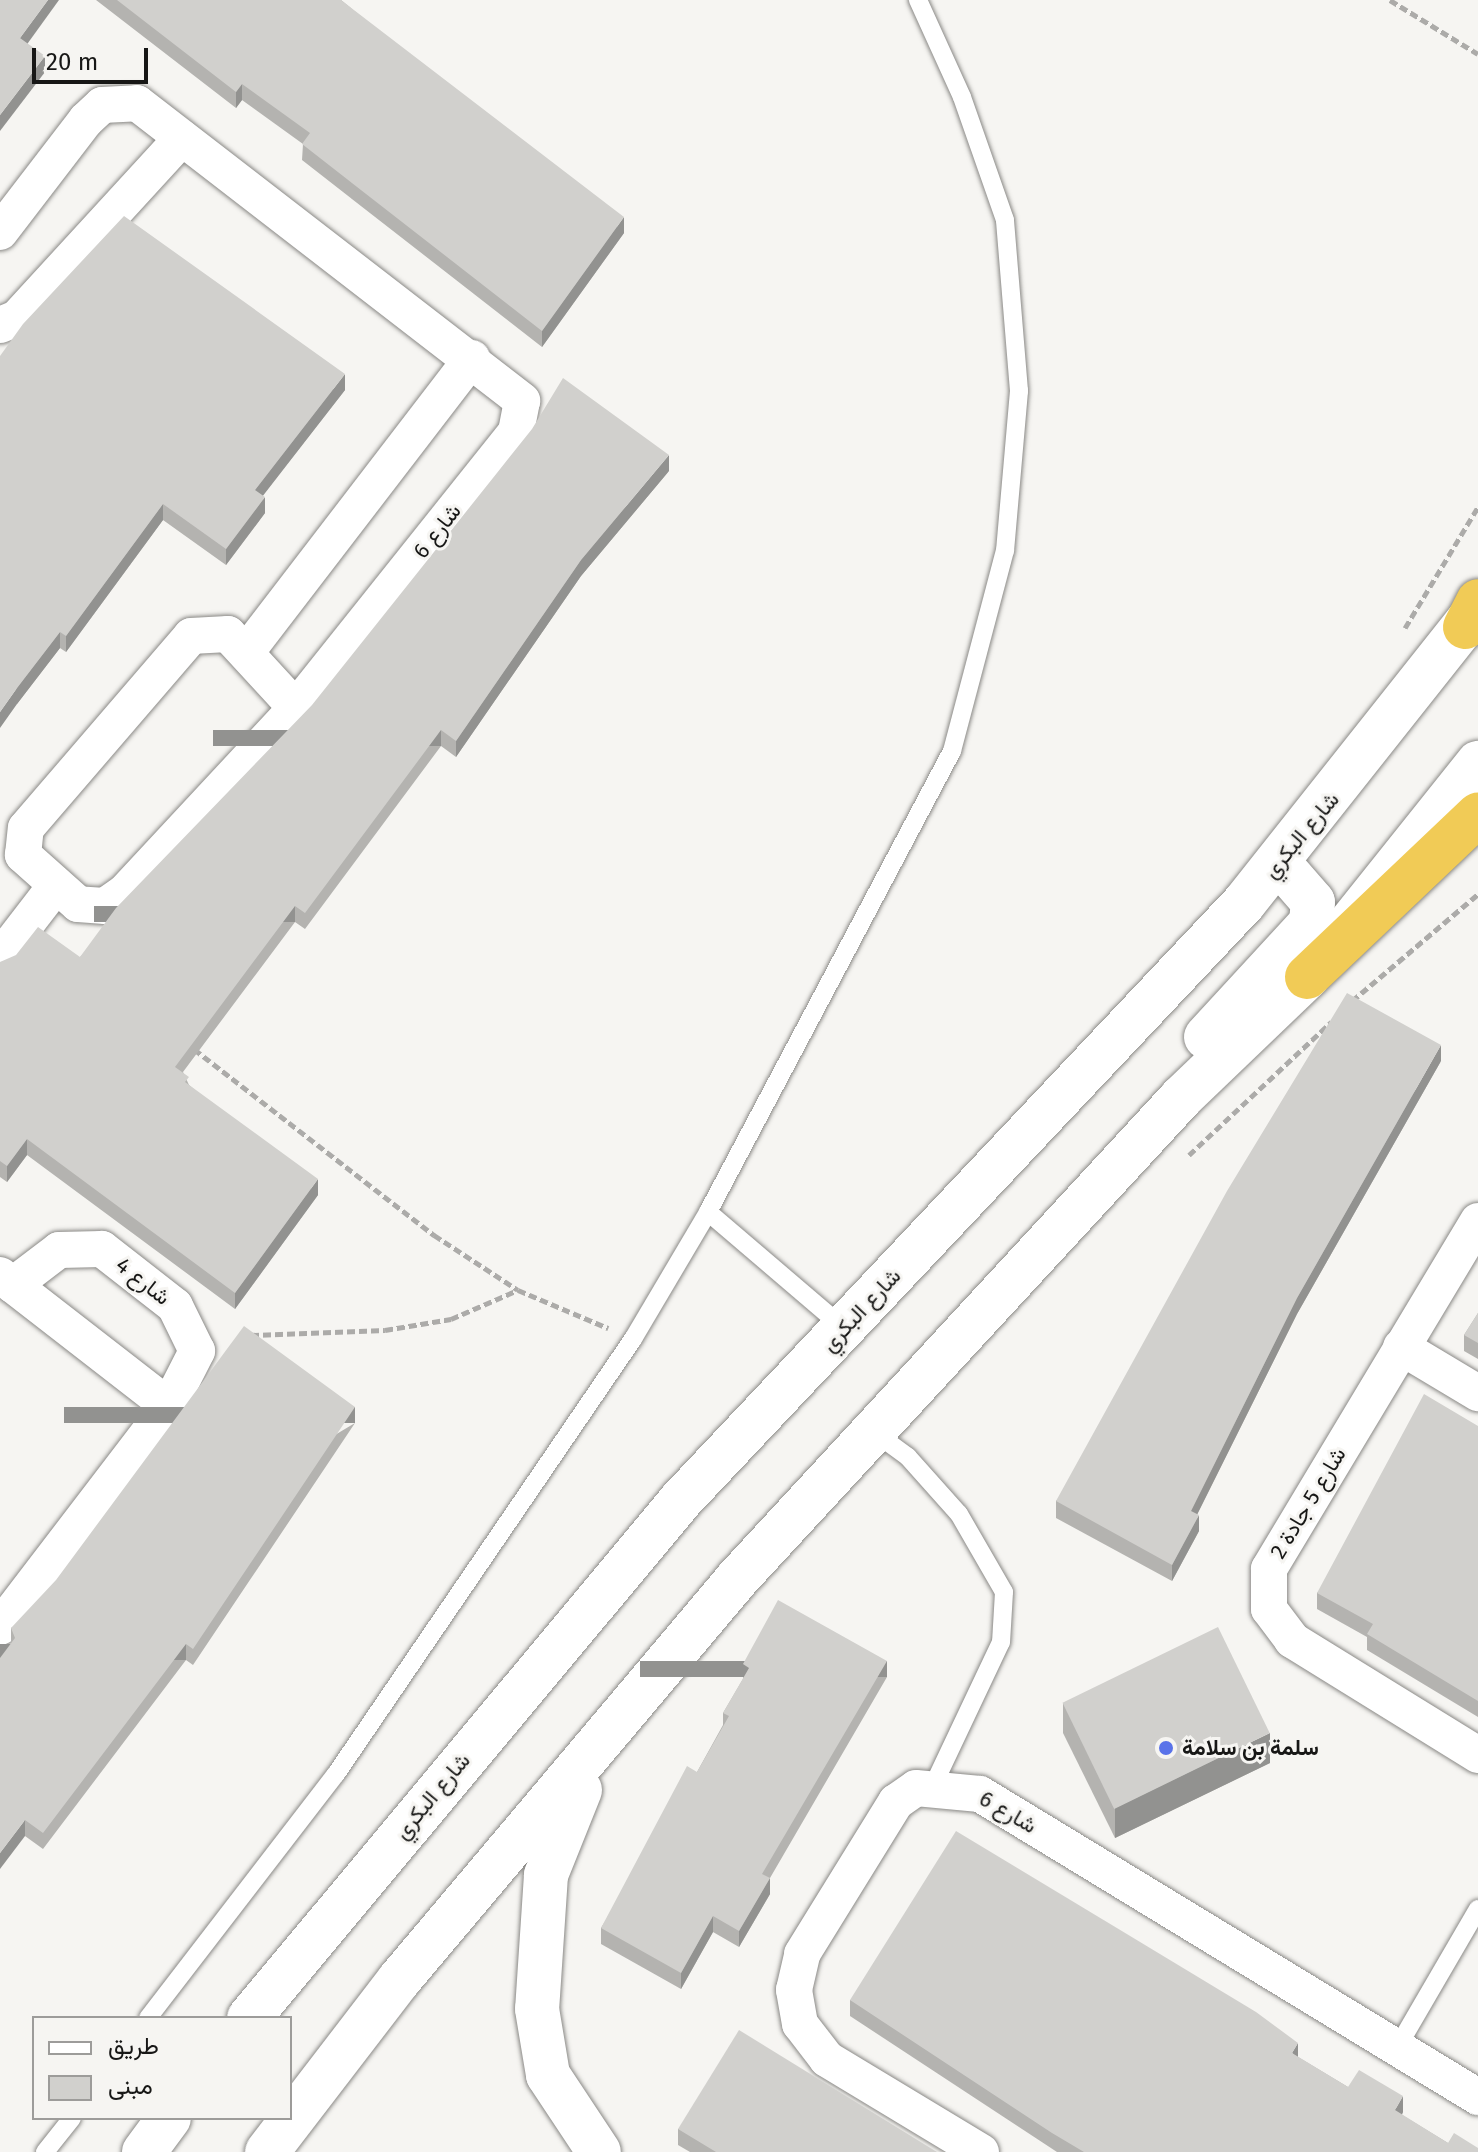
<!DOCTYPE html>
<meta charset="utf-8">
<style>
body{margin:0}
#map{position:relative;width:1478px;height:2152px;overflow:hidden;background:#f6f5f2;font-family:"Fira Sans",Vazirmatn,sans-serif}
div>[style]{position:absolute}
.path>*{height:5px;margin-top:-2.5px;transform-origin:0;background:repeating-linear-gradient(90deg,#acaba9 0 8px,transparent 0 12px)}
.roads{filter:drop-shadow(0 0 2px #8a8986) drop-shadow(0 0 2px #8a8986)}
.lane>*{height:18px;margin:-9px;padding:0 9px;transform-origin:9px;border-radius:9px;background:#fff}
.street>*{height:36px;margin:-18px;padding:0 18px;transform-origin:18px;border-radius:18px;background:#fff}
.secondary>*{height:44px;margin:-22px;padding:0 22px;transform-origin:22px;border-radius:22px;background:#fff}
.highway>*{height:44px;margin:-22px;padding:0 22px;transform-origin:22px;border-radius:22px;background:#f1cb56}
.wall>*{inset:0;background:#b4b3b0}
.shaded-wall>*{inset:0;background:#929290;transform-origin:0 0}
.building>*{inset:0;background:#d1d0cd;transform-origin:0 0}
.dots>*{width:22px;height:22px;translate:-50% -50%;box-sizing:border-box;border:4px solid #f6f5f2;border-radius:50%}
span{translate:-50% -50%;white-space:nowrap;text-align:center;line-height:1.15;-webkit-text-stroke:6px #f6f5f2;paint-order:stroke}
.street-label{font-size:22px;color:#171716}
.poi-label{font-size:22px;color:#171716;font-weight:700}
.left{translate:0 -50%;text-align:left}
.legend{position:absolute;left:32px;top:2016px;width:260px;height:104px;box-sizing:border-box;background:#f6f5f2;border:2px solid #9d9c9a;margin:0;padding:10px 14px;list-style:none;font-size:24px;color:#171716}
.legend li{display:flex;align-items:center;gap:16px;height:40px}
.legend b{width:40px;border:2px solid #9d9c9a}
.scale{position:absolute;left:32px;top:48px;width:116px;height:36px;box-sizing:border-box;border:4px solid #171716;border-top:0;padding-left:10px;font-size:24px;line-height:28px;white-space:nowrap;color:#171716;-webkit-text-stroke:6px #f6f5f2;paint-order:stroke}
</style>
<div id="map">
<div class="path">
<i style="left:1390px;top:0;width:103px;rotate:31.5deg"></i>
<i style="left:1405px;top:628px;width:141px;rotate:-58.9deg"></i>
<i style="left:1352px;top:1001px;width:165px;rotate:-40.3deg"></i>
<i style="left:194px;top:1049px;width:304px;rotate:37.8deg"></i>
<i style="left:434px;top:1235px;width:100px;rotate:33.2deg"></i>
<i style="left:518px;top:1290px;width:98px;rotate:22.9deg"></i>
<i style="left:1189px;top:1155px;width:195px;rotate:-43.1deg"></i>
<i style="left:251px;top:1335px;width:134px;rotate:-2.1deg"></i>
<i style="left:385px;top:1330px;width:67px;rotate:-9.5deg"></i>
<i style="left:451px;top:1319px;width:73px;rotate:-23.4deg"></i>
</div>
<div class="roads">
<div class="lane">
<i style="left:708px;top:1212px;width:179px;rotate:40.5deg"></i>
<i style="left:874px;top:1432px;width:42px;rotate:36.3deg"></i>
<i style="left:908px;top:1457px;width:76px;rotate:48.2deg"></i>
<i style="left:959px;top:1514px;width:90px;rotate:60deg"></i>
<i style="left:1004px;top:1592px;width:50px;rotate:93.4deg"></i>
<i style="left:1001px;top:1642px;width:159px;rotate:115.3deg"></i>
<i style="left:148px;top:2018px;width:308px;rotate:-52.4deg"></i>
<i style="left:336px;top:1774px;width:527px;rotate:-55.68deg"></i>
<i style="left:633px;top:1339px;width:147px;rotate:-59.4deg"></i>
<i style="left:708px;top:1212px;width:522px;rotate:-62.11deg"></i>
<i style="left:952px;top:751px;width:207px;rotate:-75.2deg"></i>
<i style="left:1005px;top:551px;width:161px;rotate:-85deg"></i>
<i style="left:1019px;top:391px;width:172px;rotate:-94.7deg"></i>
<i style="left:1005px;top:220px;width:130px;rotate:-109.3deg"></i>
<i style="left:962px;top:97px;width:107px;rotate:-114.4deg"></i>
<i style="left:1397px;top:2048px;width:161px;rotate:-59.8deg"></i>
<i style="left:45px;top:2152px;width:43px;rotate:-51.5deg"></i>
</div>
<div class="street">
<i style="left:0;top:232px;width:141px;rotate:-52.5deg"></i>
<i style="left:86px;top:120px;width:22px;rotate:-43deg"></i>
<i style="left:102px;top:105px;width:35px;rotate:-3deg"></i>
<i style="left:137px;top:103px;width:487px;rotate:37.7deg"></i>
<i style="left:522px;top:401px;width:32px;rotate:101deg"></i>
<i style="left:516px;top:432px;width:353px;rotate:128.6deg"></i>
<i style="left:296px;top:708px;width:251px;rotate:132.9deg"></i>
<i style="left:125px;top:892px;width:24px;rotate:145deg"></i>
<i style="left:105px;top:906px;width:27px;rotate:-176deg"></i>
<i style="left:78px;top:904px;width:74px;rotate:-138.3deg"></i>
<i style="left:23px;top:855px;width:27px;rotate:-84deg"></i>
<i style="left:26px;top:828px;width:253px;rotate:-49.3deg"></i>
<i style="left:191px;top:636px;width:37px;rotate:-3deg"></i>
<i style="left:228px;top:634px;width:100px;rotate:47.4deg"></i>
<i style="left:0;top:325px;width:18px;rotate:-22deg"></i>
<i style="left:17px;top:318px;width:244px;rotate:-47.5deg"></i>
<i style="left:248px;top:650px;width:368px;rotate:-52.5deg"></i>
<i style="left:0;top:958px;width:88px;rotate:-52.4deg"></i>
<i style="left:1478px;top:1221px;width:406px;rotate:121deg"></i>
<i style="left:1269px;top:1569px;width:40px;rotate:90deg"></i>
<i style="left:1269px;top:1609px;width:39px;rotate:53deg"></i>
<i style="left:1292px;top:1640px;width:219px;rotate:31.7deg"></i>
<i style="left:0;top:1275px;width:214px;rotate:37.8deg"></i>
<i style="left:1401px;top:1347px;width:90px;rotate:30.9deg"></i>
<i style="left:0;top:1627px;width:278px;rotate:-52.6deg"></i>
<i style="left:169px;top:1406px;width:62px;rotate:-63deg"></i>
<i style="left:197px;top:1351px;width:50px;rotate:-116.1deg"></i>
<i style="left:175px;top:1306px;width:93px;rotate:-142deg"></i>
<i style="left:102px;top:1249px;width:43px;rotate:178.7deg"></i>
<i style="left:59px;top:1250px;width:58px;rotate:142.7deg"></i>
<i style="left:981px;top:2152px;width:180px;rotate:-148.9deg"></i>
<i style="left:827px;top:2059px;width:44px;rotate:-127.6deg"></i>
<i style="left:800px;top:2024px;width:35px;rotate:-100deg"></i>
<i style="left:794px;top:1990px;width:37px;rotate:-77deg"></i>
<i style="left:802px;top:1954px;width:179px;rotate:-58.3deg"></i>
<i style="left:896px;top:1802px;width:24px;rotate:-35deg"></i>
<i style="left:916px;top:1788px;width:64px;rotate:5.4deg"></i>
<i style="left:980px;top:1794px;width:583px;rotate:31.32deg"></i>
</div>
<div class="secondary">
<i style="left:1206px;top:1037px;width:155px;rotate:-47.4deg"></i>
<i style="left:1311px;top:923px;width:21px;rotate:-85deg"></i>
<i style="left:1313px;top:902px;width:52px;rotate:-131.1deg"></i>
<i style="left:580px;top:1790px;width:92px;rotate:111.8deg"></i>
<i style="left:546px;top:1875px;width:134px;rotate:93.8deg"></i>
<i style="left:537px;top:2009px;width:67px;rotate:80.5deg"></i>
<i style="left:548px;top:2075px;width:92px;rotate:56.5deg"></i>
<i style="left:249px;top:2018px;width:674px;rotate:-50.17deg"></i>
<i style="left:681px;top:1500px;width:821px;rotate:-46.68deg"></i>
<i style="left:1244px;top:903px;width:377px;rotate:-51.6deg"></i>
<i style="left:144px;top:2152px;width:42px;rotate:-53.7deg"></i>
<i style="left:267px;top:2152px;width:217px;rotate:-52.5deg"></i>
<i style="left:399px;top:1980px;width:524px;rotate:-49.87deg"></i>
<i style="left:737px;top:1579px;width:655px;rotate:-47.29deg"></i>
<i style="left:1181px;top:1098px;width:175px;rotate:-43.8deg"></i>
<i style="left:1307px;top:977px;width:274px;rotate:-51.4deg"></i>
</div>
<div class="highway">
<i style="left:1465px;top:627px;width:29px;rotate:-63deg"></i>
<i style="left:1307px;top:977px;width:236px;rotate:-43.5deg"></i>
</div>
</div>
<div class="wall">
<i style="clip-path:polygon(96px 0,341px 0,624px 233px,542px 347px,302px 160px,303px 144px,242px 100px,236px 108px)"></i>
<i style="clip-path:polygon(0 356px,345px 390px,263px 495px,265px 513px,226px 565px,163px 520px,66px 652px,60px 648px,17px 704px)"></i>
<i style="clip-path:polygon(669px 471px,581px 576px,456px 757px,441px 746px,305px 929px,295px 922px,183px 1072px,189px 1085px,318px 1195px,235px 1309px,27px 1155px,7px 1182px,0 1177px,0 962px,80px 957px)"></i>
<i style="clip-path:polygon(1441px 1061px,1297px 1314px,1197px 1514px,1199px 1531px,1172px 1581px,1056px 1518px,1056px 1501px)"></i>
<i style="clip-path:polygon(1478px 1313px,1478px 1359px,1464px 1351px,1464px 1335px)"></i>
<i style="clip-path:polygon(355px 1423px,193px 1665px,186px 1660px,43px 1849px,25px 1836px,11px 1643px,11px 1628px)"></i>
<i style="clip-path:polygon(1478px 1426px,1478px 1717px,1367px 1650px,1367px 1637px,1317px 1609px,1317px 1593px)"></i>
<i style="clip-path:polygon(743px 1664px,887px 1677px,770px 1878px,770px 1894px,739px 1947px,713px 1932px,681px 1989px,601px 1944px,601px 1928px,697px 1772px,723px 1725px,723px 1713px,743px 1679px)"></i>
<i style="clip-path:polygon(1063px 1703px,1270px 1763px,1115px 1838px,1063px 1733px)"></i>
<i style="clip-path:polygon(850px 2000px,1298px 2057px,1348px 2087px,1403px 2112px,1402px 2115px,1448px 2143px,1478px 2152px,1057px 2152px,850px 2016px)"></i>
<i style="clip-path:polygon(678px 2129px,937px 2152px,690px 2152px,678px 2145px)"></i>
</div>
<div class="shaded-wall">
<i style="clip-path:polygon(48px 0,59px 0,20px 54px,20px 38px)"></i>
<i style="clip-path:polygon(45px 56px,45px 72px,0 131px,0 115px)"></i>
<i style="clip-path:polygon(242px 84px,242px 100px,236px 108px,236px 92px)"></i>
<i style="clip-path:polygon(624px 217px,624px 233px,542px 347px,542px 331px)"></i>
<i style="clip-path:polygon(345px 374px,345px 390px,255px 506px,255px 490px)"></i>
<i style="clip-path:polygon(669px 455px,669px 471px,581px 576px,456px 757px,456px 741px,581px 560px)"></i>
<i style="clip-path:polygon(265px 497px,265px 513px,226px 565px,226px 549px)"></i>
<i style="clip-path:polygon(163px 504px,163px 520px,66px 652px,66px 636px)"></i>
<i style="clip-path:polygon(60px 632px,60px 648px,17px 704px,0 728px,0 712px,17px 688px)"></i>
<i style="left:441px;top:730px;width:16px;height:228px;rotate:90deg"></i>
<i style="left:295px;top:906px;width:16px;height:201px;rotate:90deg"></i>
<i style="clip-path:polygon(1441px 1045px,1441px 1061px,1297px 1314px,1191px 1527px,1191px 1511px,1297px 1298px)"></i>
<i style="clip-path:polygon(27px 1139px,27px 1155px,7px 1182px,7px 1166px)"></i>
<i style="clip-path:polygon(318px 1179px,318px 1195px,235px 1309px,235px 1293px)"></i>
<i style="left:355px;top:1407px;width:16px;height:291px;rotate:90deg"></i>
<i style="clip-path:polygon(1199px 1515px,1199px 1531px,1172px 1581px,1172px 1565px)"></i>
<i style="left:186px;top:1644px;width:16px;height:237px;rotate:90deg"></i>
<i style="left:887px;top:1661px;width:16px;height:247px;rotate:90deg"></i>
<i style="clip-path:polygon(1270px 1733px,1270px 1763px,1115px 1838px,1115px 1808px)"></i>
<i style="clip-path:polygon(25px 1820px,25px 1836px,0 1869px,0 1853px)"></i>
<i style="clip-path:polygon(770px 1878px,770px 1894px,739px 1947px,739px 1931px)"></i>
<i style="clip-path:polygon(713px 1916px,713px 1932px,681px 1989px,681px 1973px)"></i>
<i style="clip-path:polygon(1298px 2043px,1298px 2059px,1292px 2053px)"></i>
<i style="clip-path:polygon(1403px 2096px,1403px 2112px,1395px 2126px,1395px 2110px)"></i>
</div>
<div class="building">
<i style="clip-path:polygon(0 0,48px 0,20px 38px,45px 56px,0 115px)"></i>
<i style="clip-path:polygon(117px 0,341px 0,624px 217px,542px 331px,302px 144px,310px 133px,242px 84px,236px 92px)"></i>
<i style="clip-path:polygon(124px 216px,345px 374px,255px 490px,265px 497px,226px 549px,163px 504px,66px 636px,60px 632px,17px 688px,0 712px,0 356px,23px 324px)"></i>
<i style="clip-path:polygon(563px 378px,669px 455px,581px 560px,456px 741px,441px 730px,305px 913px,295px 906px,175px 1067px,189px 1077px,185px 1082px,318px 1179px,235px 1293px,27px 1139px,7px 1166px,0 1161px,0 962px,16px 955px,38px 927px,80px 957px,116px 908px,312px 705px,532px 429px)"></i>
<i style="clip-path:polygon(1347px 993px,1441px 1045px,1297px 1298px,1191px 1511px,1199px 1515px,1172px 1565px,1056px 1501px,1227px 1191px)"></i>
<i style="clip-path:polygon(1478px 1313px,1478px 1343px,1464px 1335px)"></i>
<i style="clip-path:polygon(244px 1326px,355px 1407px,193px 1649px,186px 1644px,43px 1833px,25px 1820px,0 1853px,0 1658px,15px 1638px,11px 1628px,56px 1580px)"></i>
<i style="clip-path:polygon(1424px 1394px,1478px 1426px,1478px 1701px,1367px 1634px,1373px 1624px,1317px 1593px)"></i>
<i style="clip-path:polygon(778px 1600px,887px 1661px,762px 1874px,770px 1878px,739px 1931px,713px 1916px,681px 1973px,601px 1928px,687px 1766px,697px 1772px,729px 1716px,723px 1713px,749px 1668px,743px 1664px)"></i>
<i style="left:1218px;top:1627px;width:118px;height:173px;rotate:64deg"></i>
<i style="clip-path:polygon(956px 1831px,1256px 2012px,1298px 2043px,1292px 2053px,1348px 2087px,1359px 2070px,1403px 2096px,1395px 2110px,1448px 2143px,1454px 2133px,1478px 2148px,1478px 2152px,1084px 2152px,1052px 2133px,850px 2000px)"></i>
<i style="clip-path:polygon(739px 2030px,937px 2152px,716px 2152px,678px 2129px)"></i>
</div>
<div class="dots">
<i style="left:1166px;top:1748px;background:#5a73e9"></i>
</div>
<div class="street-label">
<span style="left:437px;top:531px;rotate:-52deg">شارع 6</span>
<span style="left:1301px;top:835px;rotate:-50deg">شارع البكري</span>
<span style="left:143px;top:1281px;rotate:38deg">شارع 4</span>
<span style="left:861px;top:1310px;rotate:-47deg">شارع البكري</span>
<span style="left:1308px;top:1503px;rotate:-59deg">شارع 5 جادة 2</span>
<span style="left:432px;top:1796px;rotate:-50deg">شارع البكري</span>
<span style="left:1008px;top:1812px;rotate:30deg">شارع 6</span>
</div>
<div class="poi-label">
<span class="left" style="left:1182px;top:1748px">سلمة بن سلامة</span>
</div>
<ul class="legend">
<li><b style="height:10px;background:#fff"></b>طريق</li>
<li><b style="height:22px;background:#d1d0cd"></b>مبنى</li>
</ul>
<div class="scale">20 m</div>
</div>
